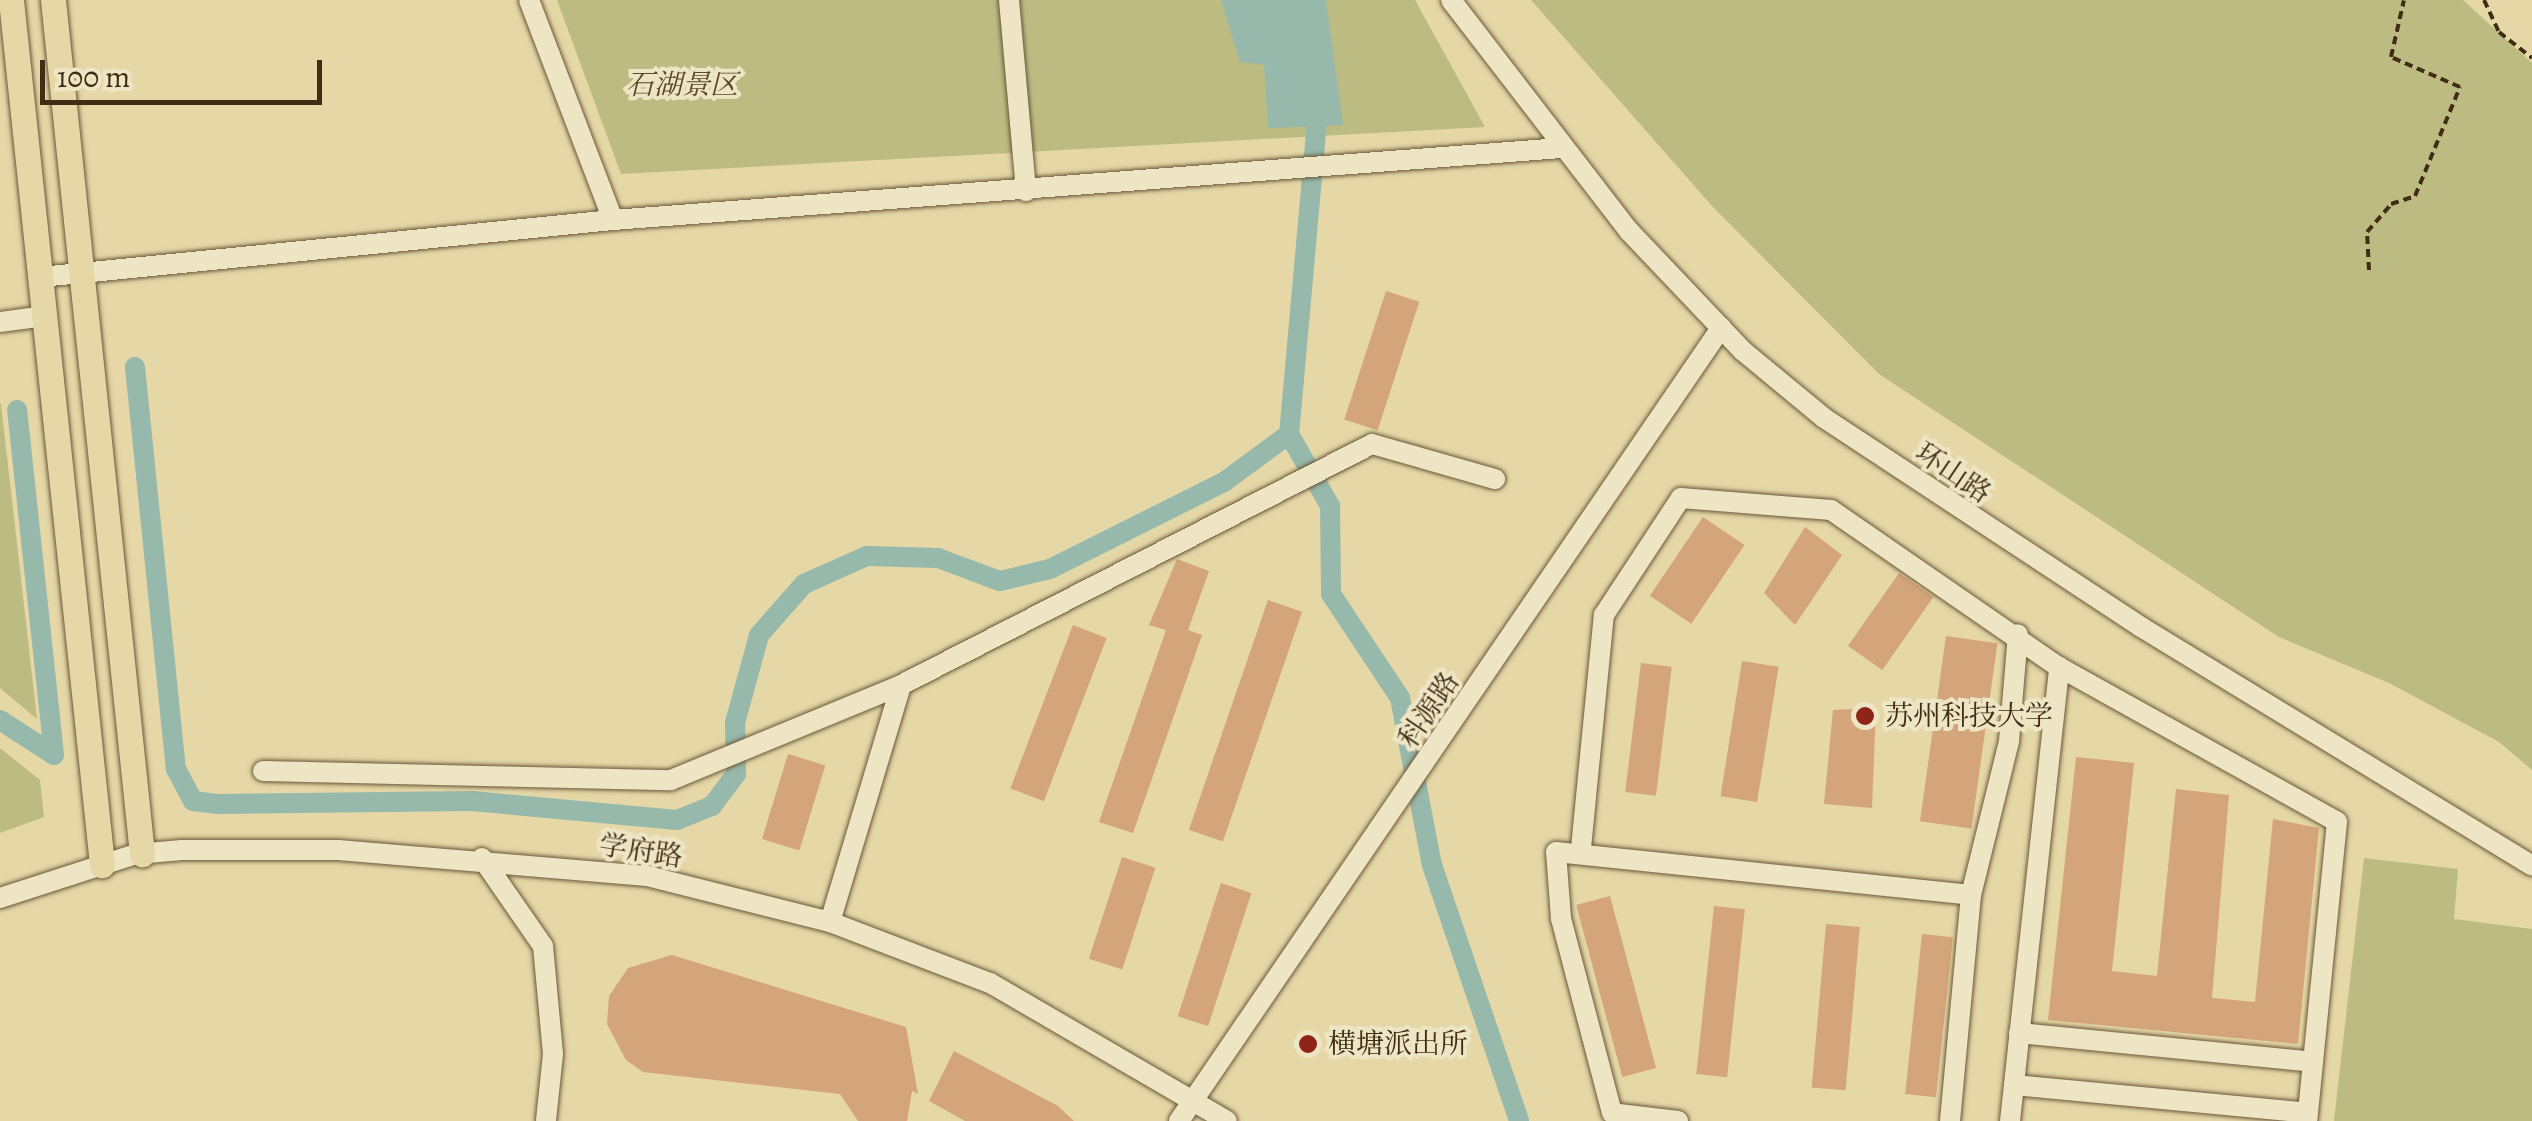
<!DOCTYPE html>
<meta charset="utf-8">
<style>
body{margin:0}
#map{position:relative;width:2532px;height:1121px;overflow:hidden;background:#e5d7a6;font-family:Alegreya,"Noto Serif SC",serif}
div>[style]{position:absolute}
.green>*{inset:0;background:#bcbc82}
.water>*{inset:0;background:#96b9ab}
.canal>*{height:20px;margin:-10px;padding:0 10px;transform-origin:10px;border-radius:10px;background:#96b9ab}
.building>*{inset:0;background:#d4a47a;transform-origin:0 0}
.path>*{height:4px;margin-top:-2px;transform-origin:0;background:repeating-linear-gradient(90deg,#412c15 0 8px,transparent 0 13px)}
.roads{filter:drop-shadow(0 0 2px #6a5739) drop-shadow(0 0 2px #6a5739)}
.minor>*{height:20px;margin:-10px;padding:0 10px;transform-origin:10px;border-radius:10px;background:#eee5c5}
.major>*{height:25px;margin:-12.5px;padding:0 12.5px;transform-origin:12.5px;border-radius:12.5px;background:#e5d7a6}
.dots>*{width:28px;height:28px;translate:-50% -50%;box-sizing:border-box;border:5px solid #eee5c5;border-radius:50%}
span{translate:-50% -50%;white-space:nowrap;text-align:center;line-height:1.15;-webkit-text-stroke:8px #eee5c5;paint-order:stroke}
.park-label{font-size:28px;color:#5a492b;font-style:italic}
.street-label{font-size:28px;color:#412c15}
.poi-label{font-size:28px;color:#412c15}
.left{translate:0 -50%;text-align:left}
.scale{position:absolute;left:40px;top:60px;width:282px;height:45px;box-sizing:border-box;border:5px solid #412c15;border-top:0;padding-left:12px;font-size:30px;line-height:35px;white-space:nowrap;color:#412c15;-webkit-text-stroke:8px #eee5c5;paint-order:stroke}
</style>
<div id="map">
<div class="green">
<i style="clip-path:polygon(557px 0,1415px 0,1485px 127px,621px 174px)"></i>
<i style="clip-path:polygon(1531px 0,2463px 0,2532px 63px,2532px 770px,2499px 742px,2389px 683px,2279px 637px,1879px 374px,1712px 206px)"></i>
<i style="clip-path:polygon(0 404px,1px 404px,37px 719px,0 688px)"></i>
<i style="clip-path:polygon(0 748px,40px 780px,44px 817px,0 833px)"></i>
<i style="clip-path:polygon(2364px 858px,2458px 869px,2454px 919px,2532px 929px,2532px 1121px,2334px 1121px)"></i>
</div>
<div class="water">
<i style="clip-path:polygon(1221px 0,1326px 0,1343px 125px,1268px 128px,1264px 65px,1240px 62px)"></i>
</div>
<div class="canal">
<i style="left:1319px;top:99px;width:336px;rotate:95.1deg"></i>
<i style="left:1289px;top:434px;width:83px;rotate:60.3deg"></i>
<i style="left:1330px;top:506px;width:88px;rotate:89.3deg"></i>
<i style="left:1331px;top:594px;width:125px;rotate:56.4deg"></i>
<i style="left:1400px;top:698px;width:170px;rotate:79.2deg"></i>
<i style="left:1432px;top:865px;width:270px;rotate:71.2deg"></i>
<i style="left:135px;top:367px;width:404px;rotate:84.2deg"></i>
<i style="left:176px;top:769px;width:36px;rotate:62deg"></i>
<i style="left:193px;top:801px;width:26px;rotate:7deg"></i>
<i style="left:219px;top:804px;width:253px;rotate:-0.7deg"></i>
<i style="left:472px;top:801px;width:206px;rotate:5.3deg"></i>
<i style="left:677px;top:820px;width:38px;rotate:-22deg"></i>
<i style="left:712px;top:806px;width:40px;rotate:-53deg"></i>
<i style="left:736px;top:774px;width:51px;rotate:-91.1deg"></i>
<i style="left:735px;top:723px;width:91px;rotate:-74.7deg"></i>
<i style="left:759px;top:635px;width:68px;rotate:-48.6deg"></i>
<i style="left:804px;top:584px;width:69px;rotate:-24deg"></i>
<i style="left:867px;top:556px;width:71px;rotate:1.6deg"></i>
<i style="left:938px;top:558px;width:66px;rotate:20.4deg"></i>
<i style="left:1000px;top:581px;width:51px;rotate:-13.5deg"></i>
<i style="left:1050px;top:569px;width:195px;rotate:-26.6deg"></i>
<i style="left:1224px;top:482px;width:81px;rotate:-36.4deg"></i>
<i style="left:0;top:720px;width:64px;rotate:32.9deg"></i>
<i style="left:54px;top:755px;width:347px;rotate:-96.1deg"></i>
</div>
<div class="building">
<i style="left:1386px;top:291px;width:35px;height:135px;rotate:18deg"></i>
<i style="left:1703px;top:517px;width:50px;height:95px;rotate:34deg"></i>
<i style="clip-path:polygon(1805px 527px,1842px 555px,1795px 625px,1764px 593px)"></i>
<i style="clip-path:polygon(1177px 559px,1209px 571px,1188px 630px,1202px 635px,1133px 833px,1099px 822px,1166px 630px,1149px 625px)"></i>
<i style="left:1899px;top:573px;width:42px;height:89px;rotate:35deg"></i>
<i style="left:1268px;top:600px;width:36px;height:243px;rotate:19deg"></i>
<i style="left:1073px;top:625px;width:36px;height:175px;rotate:21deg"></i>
<i style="left:1946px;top:636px;width:52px;height:187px;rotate:8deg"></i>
<i style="left:1742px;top:661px;width:37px;height:137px;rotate:9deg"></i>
<i style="left:1641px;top:663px;width:31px;height:130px;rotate:7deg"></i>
<i style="clip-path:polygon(1876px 708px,1872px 808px,1824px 804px,1833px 710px)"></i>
<i style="left:788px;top:754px;width:39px;height:89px;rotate:17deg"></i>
<i style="clip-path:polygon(2076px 757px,2134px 763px,2112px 971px,2157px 976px,2176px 789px,2229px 795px,2212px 998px,2255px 1002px,2273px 819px,2319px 828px,2298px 1044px,2048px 1020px)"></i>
<i style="left:1122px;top:857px;width:35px;height:107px;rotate:18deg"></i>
<i style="left:1221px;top:883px;width:32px;height:140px;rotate:18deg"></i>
<i style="left:1610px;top:896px;width:178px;height:35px;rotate:75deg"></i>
<i style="left:1714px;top:906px;width:31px;height:169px;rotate:6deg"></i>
<i style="left:1826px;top:924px;width:34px;height:164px;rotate:5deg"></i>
<i style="left:1922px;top:934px;width:31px;height:161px;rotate:6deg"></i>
<i style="clip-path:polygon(672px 955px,906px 1027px,918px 1094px,912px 1091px,907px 1121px,858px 1121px,840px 1094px,643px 1072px,626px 1060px,607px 1024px,609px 996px,628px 968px)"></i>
<i style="clip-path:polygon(954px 1051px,1058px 1106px,1074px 1121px,965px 1121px,929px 1101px)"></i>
</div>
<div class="path">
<i style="left:2484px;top:0;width:35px;rotate:65deg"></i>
<i style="left:2499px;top:32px;width:42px;rotate:38.2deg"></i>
<i style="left:2369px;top:270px;width:38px;rotate:-93deg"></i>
<i style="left:2367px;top:232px;width:37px;rotate:-49deg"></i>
<i style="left:2391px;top:204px;width:25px;rotate:-18deg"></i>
<i style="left:2415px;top:196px;width:118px;rotate:-67.6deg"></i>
<i style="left:2460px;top:87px;width:75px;rotate:-156.5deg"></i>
<i style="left:2391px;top:57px;width:58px;rotate:-77.2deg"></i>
</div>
<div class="roads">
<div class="minor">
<i style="left:529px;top:0;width:235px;rotate:69.1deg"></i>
<i style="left:1009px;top:0;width:192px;rotate:84.9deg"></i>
<i style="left:1451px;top:0;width:292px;rotate:52.4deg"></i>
<i style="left:1629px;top:231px;width:166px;rotate:46.5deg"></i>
<i style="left:1743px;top:351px;width:105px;rotate:39.6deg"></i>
<i style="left:1824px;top:418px;width:380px;rotate:33.4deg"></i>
<i style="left:2141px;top:627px;width:458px;rotate:31.4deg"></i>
<i style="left:41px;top:277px;width:575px;rotate:-5.69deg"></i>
<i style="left:613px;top:220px;width:952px;rotate:-4.34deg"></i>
<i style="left:0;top:322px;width:45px;rotate:-7.6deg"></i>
<i style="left:263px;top:771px;width:408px;rotate:1.3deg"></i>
<i style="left:671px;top:780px;width:249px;rotate:-22.4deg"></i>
<i style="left:1581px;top:848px;width:234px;rotate:-84.4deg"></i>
<i style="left:1604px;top:615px;width:140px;rotate:-56.7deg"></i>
<i style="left:1681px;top:498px;width:150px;rotate:4.6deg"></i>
<i style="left:1831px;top:510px;width:277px;rotate:34.6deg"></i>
<i style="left:2059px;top:667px;width:318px;rotate:29.1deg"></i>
<i style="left:2337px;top:822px;width:301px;rotate:95.7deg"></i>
<i style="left:482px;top:858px;width:107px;rotate:55.3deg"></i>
<i style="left:543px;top:946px;width:108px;rotate:84.7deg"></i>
<i style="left:553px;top:1054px;width:67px;rotate:96deg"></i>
<i style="left:0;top:898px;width:143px;rotate:-17.9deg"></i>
<i style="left:136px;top:854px;width:46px;rotate:-5deg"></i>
<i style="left:182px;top:850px;width:156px"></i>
<i style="left:338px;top:850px;width:310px;rotate:4.8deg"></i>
<i style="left:647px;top:876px;width:189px;rotate:14.1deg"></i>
<i style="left:830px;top:922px;width:171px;rotate:20.9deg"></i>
<i style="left:990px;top:983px;width:274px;rotate:30.2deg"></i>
<i style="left:830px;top:922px;width:247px;rotate:-73.3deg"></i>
<i style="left:901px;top:685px;width:529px;rotate:-27.1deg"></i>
<i style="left:1372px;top:444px;width:128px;rotate:15.9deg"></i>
<i style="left:2019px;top:1033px;width:295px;rotate:5.6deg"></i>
<i style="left:2014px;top:1085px;width:295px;rotate:5.4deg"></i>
<i style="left:1179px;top:1121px;width:961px;rotate:-55.65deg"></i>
<i style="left:1678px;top:1121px;width:66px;rotate:-173.1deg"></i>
<i style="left:1612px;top:1113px;width:202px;rotate:-104.7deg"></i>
<i style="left:1561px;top:918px;width:66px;rotate:-94.3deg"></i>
<i style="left:1556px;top:852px;width:417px;rotate:5.9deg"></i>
<i style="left:1950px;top:1121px;width:227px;rotate:-84.7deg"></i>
<i style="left:1971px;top:895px;width:159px;rotate:-76.1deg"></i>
<i style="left:2009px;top:741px;width:107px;rotate:-85.2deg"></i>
<i style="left:2010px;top:1121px;width:457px;rotate:-83.8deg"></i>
</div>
<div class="major">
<i style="left:11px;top:0;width:870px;rotate:83.99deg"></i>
<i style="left:53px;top:0;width:859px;rotate:84.05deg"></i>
</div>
</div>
<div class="dots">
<i style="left:1865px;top:716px;background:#8f2418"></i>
<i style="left:1308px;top:1044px;background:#8f2418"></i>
</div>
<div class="park-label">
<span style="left:682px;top:85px">石湖景区</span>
</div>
<div class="street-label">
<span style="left:1953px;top:473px;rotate:34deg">环山路</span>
<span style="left:1429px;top:710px;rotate:-56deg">科源路</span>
<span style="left:641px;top:851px;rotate:9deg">学府路</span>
</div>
<div class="poi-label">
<span class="left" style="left:1885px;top:716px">苏州科技大学</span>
<span class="left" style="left:1328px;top:1044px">横塘派出所</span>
</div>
<div class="scale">100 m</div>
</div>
